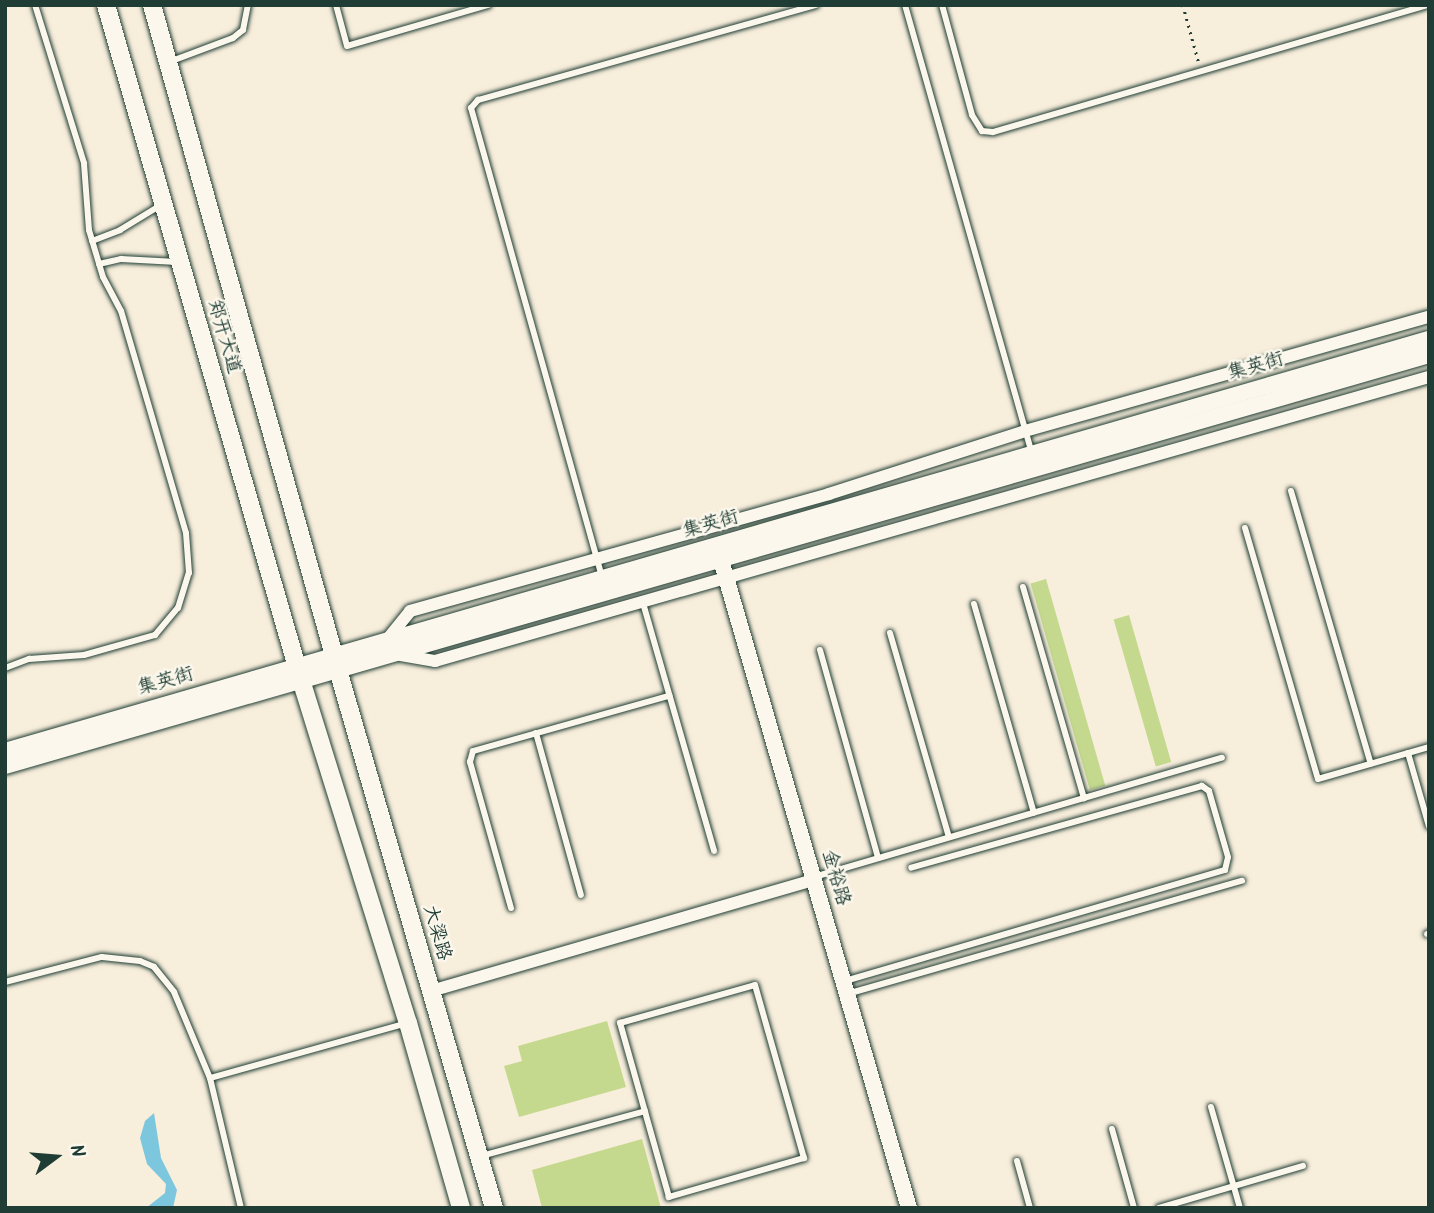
<!DOCTYPE html>
<meta charset="utf-8">
<style>
body{margin:0}
#map{position:relative;width:1434px;height:1213px;overflow:hidden;background:#f8eedc;font-family:Kalam,"LXGW WenKai TC",sans-serif}
div>[style]{position:absolute}
.green>*{inset:0;background:#c4d98e;transform-origin:0 0}
.water>*{inset:0;background:#7dc7de}
.path>*{height:2.5px;margin-top:-1.25px;transform-origin:0;background:repeating-linear-gradient(90deg,#1f3d34 0 2px,transparent 0 7px)}
.roads{filter:drop-shadow(0 0 2px #1f3d34) drop-shadow(0 0 2px #1f3d34)}
.lane>*{height:6px;margin:-3px;padding:0 3px;transform-origin:3px;border-radius:3px;background:#fbf7ec}
.street>*{height:12px;margin:-6px;padding:0 6px;transform-origin:6px;border-radius:6px;background:#fbf7ec}
.secondary>*{height:16px;margin:-8px;padding:0 8px;transform-origin:8px;border-radius:8px;background:#fbf7ec}
.primary>*{height:18px;margin:-9px;padding:0 9px;transform-origin:9px;border-radius:9px;background:#fbf7ec}
span{translate:-50% -50%;white-space:nowrap;text-align:center;line-height:1.15;-webkit-text-stroke:5px #fbf7ec;paint-order:stroke}
.street-label{font-size:19px;color:#1f3d34}
.frame{position:absolute;inset:0;border:7px solid #1f3d34;pointer-events:none}
.north{position:absolute;left:21px;top:1122px;width:70px;height:70px;-webkit-text-stroke:5px #fbf7ec;paint-order:stroke;rotate:74deg;font-size:19px;font-weight:700;line-height:28px;text-align:center;color:#1f3d34}
.north::after{content:'';display:block;margin:auto;width:24px;height:32px;background:#1f3d34;clip-path:polygon(50% 0,100% 100%,50% 72%,0 100%)}
</style>
<div id="map">
<div class="green">
<i style="left:1046px;top:579px;width:215px;height:16px;rotate:74deg"></i>
<i style="left:1129px;top:615px;width:153px;height:16px;rotate:74deg"></i>
<i style="clip-path:polygon(607px 1021px,626px 1087px,519px 1117px,504px 1066px,522px 1061px,518px 1046px)"></i>
<i style="clip-path:polygon(642px 1139px,661px 1208px,542px 1208px,532px 1170px)"></i>
</div>
<div class="water">
<i style="clip-path:polygon(154px 1113px,161px 1158px,177px 1190px,173px 1208px,146px 1208px,165px 1193px,166px 1184px,147px 1164px,140px 1138px,145px 1121px)"></i>
</div>
<div class="path">
<i style="left:1183px;top:5px;width:60px;rotate:74.6deg"></i>
</div>
<div class="roads">
<div class="lane">
<i style="left:336px;top:5px;width:42px;rotate:75deg"></i>
<i style="left:347px;top:46px;width:147px;rotate:-16.2deg"></i>
<i style="left:905px;top:5px;width:463px;rotate:74.2deg"></i>
<i style="left:942px;top:5px;width:114px;rotate:74.7deg"></i>
<i style="left:972px;top:115px;width:19px;rotate:58deg"></i>
<i style="left:982px;top:131px;width:11px;rotate:5deg"></i>
<i style="left:993px;top:132px;width:452px;rotate:-16.3deg"></i>
<i style="left:169px;top:62px;width:68px;rotate:-20.6deg"></i>
<i style="left:233px;top:38px;width:13px;rotate:-39deg"></i>
<i style="left:243px;top:30px;width:25px;rotate:-79deg"></i>
<i style="left:92px;top:241px;width:30px;rotate:-21deg"></i>
<i style="left:120px;top:230px;width:48px;rotate:-31.4deg"></i>
<i style="left:99px;top:264px;width:23px;rotate:-13deg"></i>
<i style="left:121px;top:259px;width:56px;rotate:3.1deg"></i>
<i style="left:1291px;top:491px;width:284px;rotate:73.7deg"></i>
<i style="left:1245px;top:528px;width:261px;rotate:73.8deg"></i>
<i style="left:1318px;top:779px;width:116px;rotate:-16.1deg"></i>
<i style="left:602px;top:577px;width:487px;rotate:-105.6deg"></i>
<i style="left:471px;top:108px;width:11px;rotate:-49deg"></i>
<i style="left:478px;top:100px;width:351px;rotate:-15.7deg"></i>
<i style="left:1023px;top:587px;width:220px;rotate:73.9deg"></i>
<i style="left:643px;top:603px;width:258px;rotate:74deg"></i>
<i style="left:974px;top:604px;width:217px;rotate:74deg"></i>
<i style="left:890px;top:633px;width:212px;rotate:73.9deg"></i>
<i style="left:820px;top:650px;width:216px;rotate:74.4deg"></i>
<i style="left:5px;top:668px;width:26px;rotate:-21deg"></i>
<i style="left:29px;top:659px;width:55px;rotate:-4.2deg"></i>
<i style="left:84px;top:655px;width:74px;rotate:-15.7deg"></i>
<i style="left:155px;top:635px;width:35px;rotate:-50deg"></i>
<i style="left:178px;top:608px;width:37px;rotate:-73deg"></i>
<i style="left:189px;top:573px;width:40px;rotate:-94.3deg"></i>
<i style="left:186px;top:533px;width:231px;rotate:-106.3deg"></i>
<i style="left:121px;top:311px;width:38px;rotate:-118deg"></i>
<i style="left:103px;top:277px;width:49px;rotate:-106.6deg"></i>
<i style="left:89px;top:230px;width:67px;rotate:-94.3deg"></i>
<i style="left:84px;top:163px;width:165px;rotate:-107.2deg"></i>
<i style="left:536px;top:733px;width:168px;rotate:74.5deg"></i>
<i style="left:1408px;top:753px;width:76px;rotate:74deg"></i>
<i style="left:814px;top:877px;width:425px;rotate:-16.3deg"></i>
<i style="left:511px;top:908px;width:152px;rotate:-105.7deg"></i>
<i style="left:470px;top:762px;width:11px;rotate:-75deg"></i>
<i style="left:473px;top:751px;width:204px;rotate:-15.7deg"></i>
<i style="left:1427px;top:934px;width:2px;rotate:-27deg"></i>
<i style="left:845px;top:981px;width:396px;rotate:-16.3deg"></i>
<i style="left:1225px;top:870px;width:13px;rotate:-77deg"></i>
<i style="left:1228px;top:857px;width:69px;rotate:-106.1deg"></i>
<i style="left:1209px;top:791px;width:9px;rotate:-144deg"></i>
<i style="left:1202px;top:786px;width:302px;rotate:164.3deg"></i>
<i style="left:5px;top:982px;width:100px;rotate:-14.5deg"></i>
<i style="left:102px;top:957px;width:38px;rotate:6deg"></i>
<i style="left:140px;top:961px;width:15px;rotate:23deg"></i>
<i style="left:154px;top:967px;width:32px;rotate:51deg"></i>
<i style="left:174px;top:992px;width:93px;rotate:67.3deg"></i>
<i style="left:210px;top:1078px;width:134px;rotate:76.6deg"></i>
<i style="left:755px;top:985px;width:180px;rotate:74.2deg"></i>
<i style="left:804px;top:1158px;width:141px;rotate:163.9deg"></i>
<i style="left:669px;top:1197px;width:181px;rotate:-105.7deg"></i>
<i style="left:620px;top:1023px;width:140px;rotate:-15.7deg"></i>
<i style="left:847px;top:994px;width:411px;rotate:-16deg"></i>
<i style="left:210px;top:1078px;width:205px;rotate:-15.6deg"></i>
<i style="left:1211px;top:1107px;width:105px;rotate:74deg"></i>
<i style="left:1112px;top:1129px;width:82px;rotate:74.4deg"></i>
<i style="left:481px;top:1156px;width:170px;rotate:-15.3deg"></i>
<i style="left:1017px;top:1161px;width:49px;rotate:74.5deg"></i>
<i style="left:1159px;top:1208px;width:150px;rotate:-16.3deg"></i>
</div>
<div class="street">
<i style="left:386px;top:641px;width:38px;rotate:-51deg"></i>
<i style="left:410px;top:611px;width:435px;rotate:-15.6deg"></i>
<i style="left:829px;top:494px;width:206px;rotate:-17.8deg"></i>
<i style="left:1025px;top:431px;width:420px;rotate:-15.8deg"></i>
<i style="left:395px;top:654px;width:41px;rotate:9.9deg"></i>
<i style="left:435px;top:661px;width:1034px;rotate:-15.95deg"></i>
<i style="left:431px;top:991px;width:399px;rotate:-16.2deg"></i>
</div>
<div class="secondary">
<i style="left:721px;top:560px;width:675px;rotate:73.82deg"></i>
<i style="left:5px;top:751px;width:1482px;rotate:-16.14deg"></i>
<i style="left:5px;top:766px;width:1482px;rotate:-16.1deg"></i>
</div>
<div class="primary">
<i style="left:106px;top:5px;width:689px;rotate:73.91deg"></i>
<i style="left:297px;top:667px;width:373px;rotate:72.7deg"></i>
<i style="left:408px;top:1023px;width:192px;rotate:74deg"></i>
<i style="left:152px;top:5px;width:691px;rotate:74.37deg"></i>
<i style="left:338px;top:670px;width:560px;rotate:73.83deg"></i>
</div>
</div>
<div class="street-label">
<span style="left:223px;top:337px;rotate:74deg">郑开大道</span>
<span style="left:1256px;top:367px;rotate:-16deg">集英街</span>
<span style="left:711px;top:525px;rotate:-16deg">集英街</span>
<span style="left:166px;top:682px;rotate:-16deg">集英街</span>
<span style="left:835px;top:878px;rotate:74deg">金裕路</span>
<span style="left:436px;top:933px;rotate:74deg">大梁路</span>
</div>
<div class="frame"></div>
<div class="north">N</div>
</div>
